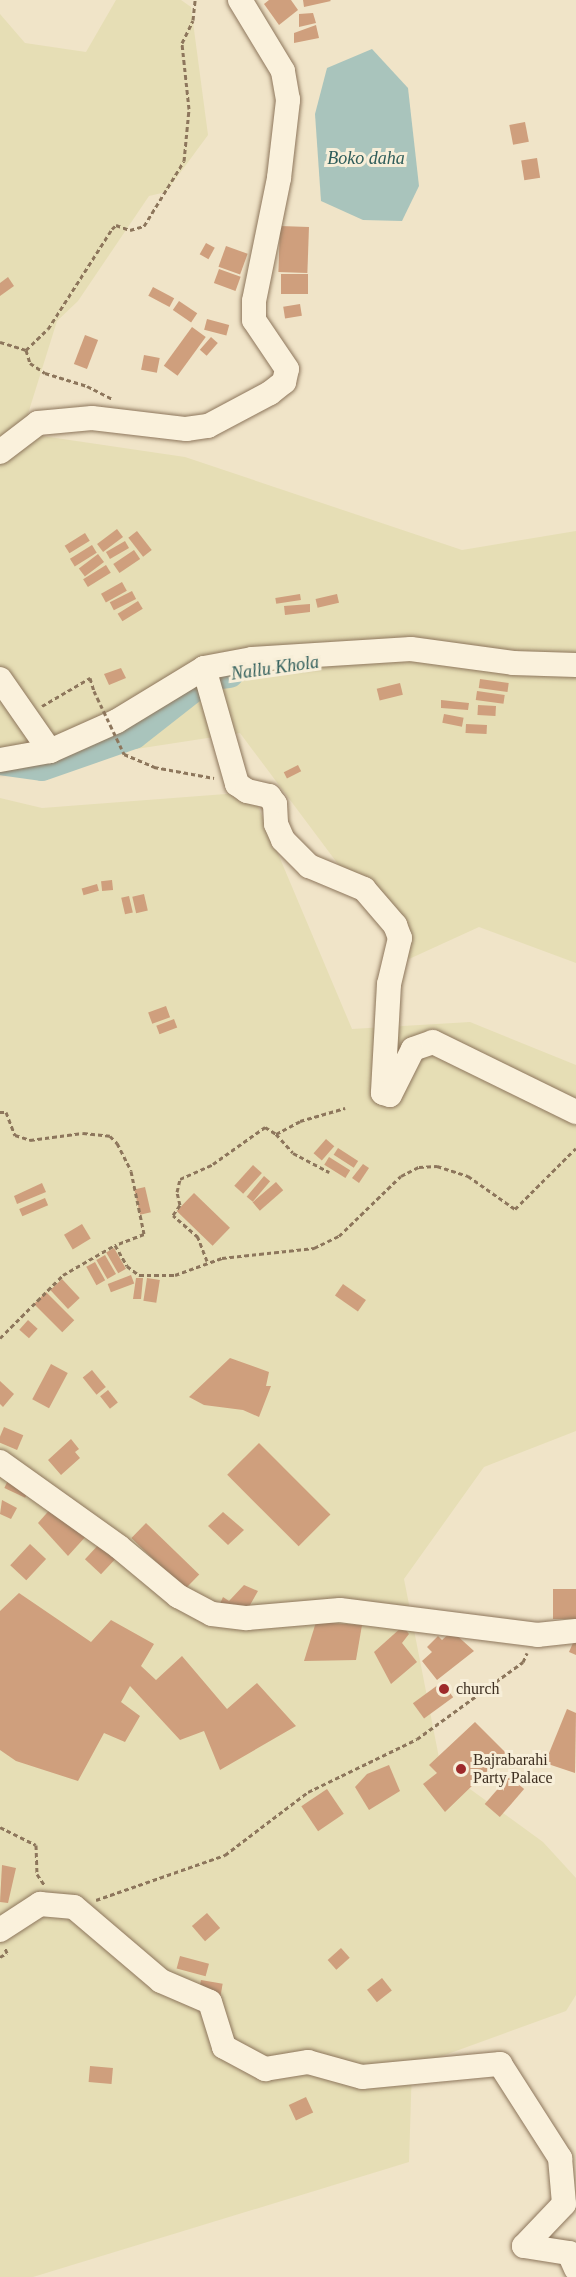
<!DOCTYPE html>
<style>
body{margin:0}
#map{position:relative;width:576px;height:2277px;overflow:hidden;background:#f0e4c8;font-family:"Times New Roman",serif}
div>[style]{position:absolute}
.farmland>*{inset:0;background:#e6deb5}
.water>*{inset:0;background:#a9c4bc}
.river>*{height:28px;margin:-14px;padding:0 14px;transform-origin:14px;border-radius:14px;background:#a9c4bc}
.building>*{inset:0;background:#cf9f7d;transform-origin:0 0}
.path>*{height:3px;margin-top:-1.5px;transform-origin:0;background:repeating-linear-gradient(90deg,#8d765c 0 4.5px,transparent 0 7.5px)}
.roads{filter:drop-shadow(0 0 2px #8d765c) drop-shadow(0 0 2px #8d765c)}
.minor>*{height:24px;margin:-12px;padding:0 12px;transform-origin:12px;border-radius:12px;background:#faf1dc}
.path-bridge>*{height:3px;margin-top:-1.5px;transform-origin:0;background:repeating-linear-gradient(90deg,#8d765c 0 4.5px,transparent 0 7.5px)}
.dots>*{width:16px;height:16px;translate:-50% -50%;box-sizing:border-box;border:3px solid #f7eed8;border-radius:50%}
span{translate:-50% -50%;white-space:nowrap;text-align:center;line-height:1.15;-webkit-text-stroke:6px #f7eed8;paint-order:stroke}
.poi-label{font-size:16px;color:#3d2e20}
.left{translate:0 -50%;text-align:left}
.water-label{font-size:18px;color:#2f5d5a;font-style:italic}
</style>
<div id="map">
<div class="farmland">
<i style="clip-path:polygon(116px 0,181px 0,191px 7px,208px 135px,166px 192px,149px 196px,78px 301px,57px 321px,22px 433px,185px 457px,462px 550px,576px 531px,576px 963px,479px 927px,409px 959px,240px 733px,0 770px,0 14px,25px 43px,86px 52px)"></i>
<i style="clip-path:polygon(252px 792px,352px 1029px,470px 1022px,576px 1065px,576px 1431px,484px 1467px,404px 1579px,441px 1768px,543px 1842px,576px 1878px,576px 1995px,566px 2011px,412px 2067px,409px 2162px,33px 2277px,0 2277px,0 798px,42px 808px)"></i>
</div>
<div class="water">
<i style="clip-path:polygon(372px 49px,408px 88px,419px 186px,402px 221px,363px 220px,321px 201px,315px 114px,327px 68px)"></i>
</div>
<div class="river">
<i style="left:0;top:761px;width:42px;rotate:8.1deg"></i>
<i style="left:42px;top:767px;width:97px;rotate:-19.2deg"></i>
<i style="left:134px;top:735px;width:94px;rotate:-38.1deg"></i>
<i style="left:208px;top:677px;width:22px;rotate:-8deg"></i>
</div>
<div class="building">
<i style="clip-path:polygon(269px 0,291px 0,298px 10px,279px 25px,264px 4px)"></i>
<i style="clip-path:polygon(303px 0,330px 0,331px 1px,304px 7px)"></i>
<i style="clip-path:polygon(313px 13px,316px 23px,299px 27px,299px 14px)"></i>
<i style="clip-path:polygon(316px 25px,319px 38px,294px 43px,294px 33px)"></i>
<i style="left:525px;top:122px;width:20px;height:16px;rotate:79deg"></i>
<i style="left:537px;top:158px;width:20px;height:16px;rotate:81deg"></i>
<i style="left:280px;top:226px;width:29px;height:46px;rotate:2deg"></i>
<i style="left:206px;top:243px;width:10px;height:13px;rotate:29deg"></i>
<i style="left:226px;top:246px;width:23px;height:22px;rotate:20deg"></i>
<i style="left:219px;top:269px;width:23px;height:15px;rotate:20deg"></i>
<i style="left:281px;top:274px;width:27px;height:20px"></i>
<i style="clip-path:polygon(8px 277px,14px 286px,0 296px,0 283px)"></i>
<i style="left:153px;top:287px;width:24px;height:10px;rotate:28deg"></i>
<i style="left:179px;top:301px;width:22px;height:11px;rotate:34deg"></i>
<i style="left:300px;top:304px;width:12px;height:17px;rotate:81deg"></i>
<i style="left:207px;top:319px;width:23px;height:11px;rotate:15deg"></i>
<i style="left:192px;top:327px;width:17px;height:48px;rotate:36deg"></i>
<i style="left:85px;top:335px;width:14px;height:31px;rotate:21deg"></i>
<i style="left:211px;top:337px;width:9px;height:17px;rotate:41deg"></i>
<i style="left:144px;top:355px;width:16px;height:15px;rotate:11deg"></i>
<i style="left:117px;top:529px;width:10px;height:25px;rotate:53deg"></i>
<i style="left:137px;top:531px;width:24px;height:11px;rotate:52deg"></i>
<i style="left:85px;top:533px;width:9px;height:24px;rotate:58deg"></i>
<i style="left:125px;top:541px;width:8px;height:22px;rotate:60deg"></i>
<i style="left:92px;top:545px;width:9px;height:26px;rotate:58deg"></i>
<i style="left:134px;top:550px;width:11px;height:25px;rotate:56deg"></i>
<i style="left:98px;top:554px;width:10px;height:24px;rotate:53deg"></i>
<i style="left:106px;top:565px;width:9px;height:27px;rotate:58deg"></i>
<i style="left:122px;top:582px;width:10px;height:24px;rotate:61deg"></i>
<i style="left:132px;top:591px;width:9px;height:25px;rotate:63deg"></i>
<i style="left:300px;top:594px;width:6px;height:25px;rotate:81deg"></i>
<i style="left:337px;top:594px;width:9px;height:22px;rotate:77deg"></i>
<i style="left:138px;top:601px;width:9px;height:24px;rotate:58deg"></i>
<i style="clip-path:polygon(310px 604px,310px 612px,285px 615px,284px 606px)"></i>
<i style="clip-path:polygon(121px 668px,126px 678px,109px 685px,104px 674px)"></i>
<i style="left:480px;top:679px;width:29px;height:9px;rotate:8deg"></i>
<i style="left:400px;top:683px;width:12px;height:24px;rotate:76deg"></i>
<i style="left:477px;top:691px;width:28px;height:9px;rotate:8deg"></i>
<i style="clip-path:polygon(441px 700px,469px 703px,468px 710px,441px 708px)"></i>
<i style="left:478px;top:705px;width:18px;height:10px;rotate:3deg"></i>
<i style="left:444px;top:714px;width:20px;height:9px;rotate:11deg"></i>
<i style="left:466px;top:724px;width:21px;height:9px;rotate:3deg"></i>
<i style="left:298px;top:765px;width:7px;height:16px;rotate:63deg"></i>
<i style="left:112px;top:880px;width:10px;height:11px;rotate:84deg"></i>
<i style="left:97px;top:884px;width:7px;height:16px;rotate:74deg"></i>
<i style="left:144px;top:894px;width:17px;height:12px;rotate:77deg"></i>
<i style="left:129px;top:896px;width:17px;height:8px;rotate:77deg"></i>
<i style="left:166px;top:1006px;width:12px;height:19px;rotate:70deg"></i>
<i style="left:174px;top:1019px;width:9px;height:19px;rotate:69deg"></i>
<i style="left:326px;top:1139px;width:11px;height:19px;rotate:41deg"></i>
<i style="left:338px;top:1148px;width:24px;height:8px;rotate:33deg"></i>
<i style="left:329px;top:1157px;width:25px;height:9px;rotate:32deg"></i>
<i style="clip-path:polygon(363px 1164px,369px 1168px,359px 1183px,352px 1178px)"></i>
<i style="left:253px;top:1165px;width:12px;height:28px;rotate:42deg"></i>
<i style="left:264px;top:1176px;width:8px;height:27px;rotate:40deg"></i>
<i style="left:276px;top:1182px;width:11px;height:31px;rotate:49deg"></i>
<i style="clip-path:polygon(42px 1183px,46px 1192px,17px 1204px,14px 1196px)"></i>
<i style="left:145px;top:1187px;width:26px;height:11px;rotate:77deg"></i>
<i style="left:194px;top:1193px;width:50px;height:25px;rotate:44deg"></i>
<i style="left:45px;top:1198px;width:8px;height:28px;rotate:67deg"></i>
<i style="left:82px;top:1224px;width:17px;height:21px;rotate:59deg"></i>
<i style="left:114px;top:1248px;width:24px;height:9px;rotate:60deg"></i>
<i style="left:105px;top:1255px;width:22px;height:10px;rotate:60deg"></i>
<i style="left:95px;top:1262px;width:21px;height:10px;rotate:61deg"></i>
<i style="left:131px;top:1275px;width:9px;height:25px;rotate:69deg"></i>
<i style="clip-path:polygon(136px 1278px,143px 1278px,141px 1299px,133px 1299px)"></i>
<i style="left:147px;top:1278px;width:13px;height:23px;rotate:9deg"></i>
<i style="left:62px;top:1279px;width:26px;height:16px;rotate:47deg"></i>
<i style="left:343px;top:1284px;width:28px;height:14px;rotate:35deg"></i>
<i style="left:46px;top:1292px;width:40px;height:17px;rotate:45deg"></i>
<i style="left:28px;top:1320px;width:13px;height:13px;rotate:42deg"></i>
<i style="clip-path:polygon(230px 1358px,269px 1372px,266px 1386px,271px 1386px,259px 1417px,243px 1410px,204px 1405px,189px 1397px)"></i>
<i style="left:51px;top:1364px;width:19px;height:40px;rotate:28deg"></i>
<i style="left:92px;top:1370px;width:22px;height:12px;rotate:51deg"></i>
<i style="clip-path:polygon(0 1381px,14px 1394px,3px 1407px,0 1404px)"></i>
<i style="left:108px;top:1390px;width:16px;height:10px;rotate:52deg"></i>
<i style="left:4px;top:1427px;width:21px;height:16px;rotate:23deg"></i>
<i style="clip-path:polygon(71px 1439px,79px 1449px,75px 1452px,80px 1458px,61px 1475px,48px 1460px)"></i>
<i style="left:259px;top:1443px;width:101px;height:45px;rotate:45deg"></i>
<i style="left:9px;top:1478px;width:23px;height:11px;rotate:25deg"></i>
<i style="clip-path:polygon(2px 1500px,17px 1508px,11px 1519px,0 1514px)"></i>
<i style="clip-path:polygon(53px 1506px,87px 1535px,68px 1556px,38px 1523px)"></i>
<i style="clip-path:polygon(223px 1512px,244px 1530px,228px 1545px,208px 1526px)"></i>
<i style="left:146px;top:1523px;width:74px;height:21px;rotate:44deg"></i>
<i style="left:102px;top:1541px;width:22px;height:25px;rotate:43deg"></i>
<i style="left:30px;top:1544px;width:22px;height:29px;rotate:43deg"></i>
<i style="clip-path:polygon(244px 1585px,258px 1591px,245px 1614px,218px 1608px,223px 1597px,229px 1601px)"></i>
<i style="left:553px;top:1589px;width:23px;height:30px"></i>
<i style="clip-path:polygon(19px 1593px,91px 1642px,111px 1620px,154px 1644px,141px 1666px,156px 1680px,182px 1656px,227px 1709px,257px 1683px,296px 1726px,220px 1770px,204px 1731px,180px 1740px,130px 1686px,121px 1702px,140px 1716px,125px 1742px,104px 1733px,78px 1781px,16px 1761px,0 1750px,0 1611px)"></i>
<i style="clip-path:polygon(316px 1622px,362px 1625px,356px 1660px,304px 1661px)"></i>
<i style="clip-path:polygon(403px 1626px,409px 1634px,402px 1643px,417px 1662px,391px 1684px,374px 1652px)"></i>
<i style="clip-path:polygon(452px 1631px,474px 1651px,437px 1680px,422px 1661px,432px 1652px,427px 1647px,438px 1636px,442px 1640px)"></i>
<i style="clip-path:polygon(576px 1636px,576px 1655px,569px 1652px)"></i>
<i style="left:442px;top:1682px;width:19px;height:36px;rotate:54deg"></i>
<i style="clip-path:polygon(567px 1709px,576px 1713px,575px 1773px,545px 1763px)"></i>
<i style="clip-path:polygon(475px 1722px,506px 1753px,445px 1812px,423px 1784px,437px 1773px,429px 1765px)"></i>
<i style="clip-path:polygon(389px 1765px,400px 1791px,369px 1810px,355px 1787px,367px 1774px)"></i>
<i style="left:509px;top:1776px;width:20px;height:37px;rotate:41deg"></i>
<i style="left:327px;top:1789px;width:30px;height:31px;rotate:56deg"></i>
<i style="clip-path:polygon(2px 1865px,16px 1868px,8px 1903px,0 1902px)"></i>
<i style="left:207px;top:1913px;width:20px;height:20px;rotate:49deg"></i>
<i style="left:341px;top:1948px;width:13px;height:18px;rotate:48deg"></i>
<i style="left:180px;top:1956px;width:30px;height:13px;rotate:15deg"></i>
<i style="left:382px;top:1978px;width:16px;height:19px;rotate:52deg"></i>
<i style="left:201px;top:1980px;width:22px;height:13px;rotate:10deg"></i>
<i style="left:90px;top:2066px;width:23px;height:16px;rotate:5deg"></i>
<i style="left:306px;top:2097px;width:17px;height:19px;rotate:65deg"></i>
</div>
<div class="path">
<i style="left:0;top:342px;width:27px;rotate:17deg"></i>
<i style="left:26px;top:350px;width:30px;rotate:-44deg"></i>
<i style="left:48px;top:329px;width:119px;rotate:-57.4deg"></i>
<i style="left:112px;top:229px;width:6px;rotate:-45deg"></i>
<i style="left:116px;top:225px;width:15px;rotate:20deg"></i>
<i style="left:130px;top:230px;width:15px;rotate:-16deg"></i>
<i style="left:144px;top:226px;width:76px;rotate:-58.4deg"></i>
<i style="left:184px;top:161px;width:52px;rotate:-84.5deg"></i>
<i style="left:189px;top:109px;width:66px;rotate:-96.1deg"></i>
<i style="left:182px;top:43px;width:25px;rotate:-64deg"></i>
<i style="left:193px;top:20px;width:20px;rotate:-84deg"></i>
<i style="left:26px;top:350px;width:14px;rotate:73deg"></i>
<i style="left:30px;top:363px;width:18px;rotate:34deg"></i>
<i style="left:45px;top:373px;width:44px;rotate:17.2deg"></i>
<i style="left:87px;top:386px;width:28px;rotate:27deg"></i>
<i style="left:42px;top:706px;width:56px;rotate:-30.3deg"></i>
<i style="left:90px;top:678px;width:14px;rotate:73deg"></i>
<i style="left:124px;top:754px;width:33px;rotate:23deg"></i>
<i style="left:154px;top:767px;width:61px;rotate:10.4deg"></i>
<i style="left:0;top:1112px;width:6px"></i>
<i style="left:6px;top:1112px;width:25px;rotate:69deg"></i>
<i style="left:15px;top:1135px;width:16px;rotate:18deg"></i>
<i style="left:30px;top:1140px;width:53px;rotate:-7.5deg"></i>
<i style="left:83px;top:1133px;width:27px;rotate:6deg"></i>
<i style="left:110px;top:1136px;width:10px;rotate:45deg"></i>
<i style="left:117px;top:1143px;width:31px;rotate:63deg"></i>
<i style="left:131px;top:1171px;width:64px;rotate:78.3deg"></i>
<i style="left:144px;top:1234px;width:31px;rotate:159deg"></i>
<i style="left:276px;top:1134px;width:25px;rotate:48deg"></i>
<i style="left:293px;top:1153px;width:41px;rotate:27.8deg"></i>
<i style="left:207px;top:1261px;width:26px;rotate:-111deg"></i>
<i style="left:198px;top:1237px;width:33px;rotate:-139deg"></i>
<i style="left:173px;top:1215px;width:12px;rotate:-55deg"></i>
<i style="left:180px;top:1205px;width:13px;rotate:-103deg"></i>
<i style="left:177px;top:1192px;width:13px;rotate:-77deg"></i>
<i style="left:180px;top:1179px;width:36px;rotate:-24deg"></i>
<i style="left:213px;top:1164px;width:64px;rotate:-35.4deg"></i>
<i style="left:265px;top:1127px;width:13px;rotate:32deg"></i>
<i style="left:276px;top:1134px;width:27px;rotate:-28deg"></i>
<i style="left:300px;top:1121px;width:47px;rotate:-16.1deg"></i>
<i style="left:0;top:1338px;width:89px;rotate:-45deg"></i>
<i style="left:63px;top:1275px;width:60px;rotate:-30deg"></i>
<i style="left:115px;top:1245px;width:24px;rotate:60deg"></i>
<i style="left:127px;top:1266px;width:15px;rotate:37deg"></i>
<i style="left:139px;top:1275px;width:36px"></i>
<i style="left:175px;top:1275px;width:50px;rotate:-19.9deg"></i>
<i style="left:222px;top:1258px;width:93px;rotate:-6.2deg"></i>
<i style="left:314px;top:1248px;width:28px;rotate:-26deg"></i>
<i style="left:339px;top:1236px;width:86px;rotate:-44.1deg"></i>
<i style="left:401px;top:1176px;width:20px;rotate:-27deg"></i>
<i style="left:419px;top:1167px;width:18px;rotate:-3deg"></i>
<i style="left:437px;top:1166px;width:33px;rotate:18deg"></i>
<i style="left:468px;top:1176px;width:57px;rotate:35.1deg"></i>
<i style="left:515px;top:1209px;width:86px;rotate:-45deg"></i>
<i style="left:0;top:1827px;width:40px;rotate:26.6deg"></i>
<i style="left:36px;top:1845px;width:29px;rotate:88deg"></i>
<i style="left:37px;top:1874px;width:14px;rotate:56deg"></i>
<i style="left:96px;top:1900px;width:137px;rotate:-19.2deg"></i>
<i style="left:225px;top:1855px;width:104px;rotate:-37.2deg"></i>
<i style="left:308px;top:1792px;width:121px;rotate:-25.9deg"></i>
<i style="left:417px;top:1739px;width:131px;rotate:-36deg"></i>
<i style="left:523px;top:1662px;width:10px;rotate:-66deg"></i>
<i style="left:0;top:1957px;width:8px;rotate:-30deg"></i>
<i style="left:7px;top:1953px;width:5px;rotate:-112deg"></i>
</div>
<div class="roads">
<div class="minor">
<i style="left:0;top:452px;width:48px;rotate:-37.3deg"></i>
<i style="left:38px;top:423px;width:54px;rotate:-5.3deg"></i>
<i style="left:92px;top:418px;width:95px;rotate:6.7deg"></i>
<i style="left:186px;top:429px;width:22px;rotate:-8deg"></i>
<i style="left:208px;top:426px;width:70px;rotate:-28deg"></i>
<i style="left:270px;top:393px;width:18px;rotate:-38deg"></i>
<i style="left:284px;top:382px;width:13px;rotate:-77deg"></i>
<i style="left:287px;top:369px;width:59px;rotate:-124deg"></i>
<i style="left:254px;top:320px;width:19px;rotate:-90deg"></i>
<i style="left:254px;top:301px;width:126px;rotate:-78.5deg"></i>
<i style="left:279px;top:178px;width:79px;rotate:-83.4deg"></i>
<i style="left:288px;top:100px;width:29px;rotate:-100deg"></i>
<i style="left:283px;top:71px;width:83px;rotate:-121.2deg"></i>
<i style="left:204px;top:668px;width:121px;rotate:74.1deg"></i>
<i style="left:237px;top:784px;width:12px;rotate:35deg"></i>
<i style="left:247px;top:791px;width:23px;rotate:13deg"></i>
<i style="left:269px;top:796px;width:10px;rotate:53deg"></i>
<i style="left:275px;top:804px;width:20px;rotate:87deg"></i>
<i style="left:276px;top:824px;width:17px;rotate:66deg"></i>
<i style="left:283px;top:840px;width:37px;rotate:45deg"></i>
<i style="left:309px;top:866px;width:60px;rotate:22.7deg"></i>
<i style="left:364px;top:889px;width:48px;rotate:49.3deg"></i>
<i style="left:395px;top:925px;width:14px;rotate:69deg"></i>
<i style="left:400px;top:938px;width:47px;rotate:103.4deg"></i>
<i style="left:389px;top:984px;width:109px;rotate:93.2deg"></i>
<i style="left:383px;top:1093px;width:7px;rotate:16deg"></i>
<i style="left:390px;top:1095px;width:51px;rotate:-63.4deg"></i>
<i style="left:413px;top:1049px;width:21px;rotate:-19deg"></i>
<i style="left:433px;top:1042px;width:159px;rotate:26.1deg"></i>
<i style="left:0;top:679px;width:88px;rotate:55.2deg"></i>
<i style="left:0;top:760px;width:51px;rotate:-10.2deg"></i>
<i style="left:50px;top:751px;width:73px;rotate:-24.1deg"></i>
<i style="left:117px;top:721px;width:102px;rotate:-31.3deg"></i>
<i style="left:204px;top:668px;width:49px;rotate:-10.6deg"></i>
<i style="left:252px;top:659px;width:159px;rotate:-3.6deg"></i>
<i style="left:411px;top:649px;width:103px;rotate:7.8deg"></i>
<i style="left:513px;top:663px;width:63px;rotate:1.8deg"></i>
<i style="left:0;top:1462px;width:146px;rotate:35.5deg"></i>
<i style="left:119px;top:1547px;width:77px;rotate:39.7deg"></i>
<i style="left:178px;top:1596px;width:38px;rotate:28deg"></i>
<i style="left:212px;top:1614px;width:35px;rotate:7deg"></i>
<i style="left:247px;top:1618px;width:93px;rotate:-4.9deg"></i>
<i style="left:340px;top:1610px;width:199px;rotate:7.2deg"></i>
<i style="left:537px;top:1635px;width:39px;rotate:-6deg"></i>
<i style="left:0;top:1930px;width:48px;rotate:-33deg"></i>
<i style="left:40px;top:1904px;width:34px;rotate:5deg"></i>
<i style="left:74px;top:1907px;width:114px;rotate:40.4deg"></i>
<i style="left:161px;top:1981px;width:53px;rotate:23.2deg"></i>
<i style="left:210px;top:2002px;width:47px;rotate:72.7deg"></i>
<i style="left:224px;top:2047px;width:47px;rotate:28.2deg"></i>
<i style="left:265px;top:2069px;width:44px;rotate:-9.2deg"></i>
<i style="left:308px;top:2062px;width:56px;rotate:15.5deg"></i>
<i style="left:362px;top:2077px;width:139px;rotate:-5.4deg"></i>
<i style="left:500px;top:2064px;width:112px;rotate:57.4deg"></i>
<i style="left:560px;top:2158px;width:46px;rotate:85deg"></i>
<i style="left:564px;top:2204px;width:58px;rotate:133.6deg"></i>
<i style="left:524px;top:2246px;width:46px;rotate:8.8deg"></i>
<i style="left:569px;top:2253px;width:17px;rotate:66deg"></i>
</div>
</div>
<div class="path-bridge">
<i style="left:94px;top:691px;width:70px;rotate:64.5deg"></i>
</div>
<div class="dots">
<i style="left:444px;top:1689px;background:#9e2a2b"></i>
<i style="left:461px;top:1769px;background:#9e2a2b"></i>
</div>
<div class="poi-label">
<span class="left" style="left:456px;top:1689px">church</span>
<span class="left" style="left:473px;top:1769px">Bajrabarahi<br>Party Palace</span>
</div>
<div class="water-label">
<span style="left:366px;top:158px">Boko daha</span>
<span style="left:275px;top:668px;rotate:-8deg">Nallu Khola</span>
</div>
</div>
